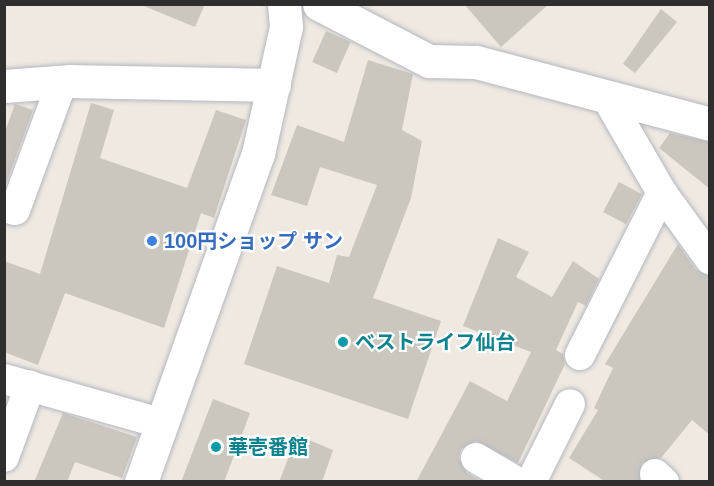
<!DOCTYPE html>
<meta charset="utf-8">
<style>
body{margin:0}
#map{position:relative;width:714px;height:486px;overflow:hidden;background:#efe9e1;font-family:Helvetica,"Noto Sans JP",sans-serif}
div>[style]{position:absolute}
.building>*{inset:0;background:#cbc7bf;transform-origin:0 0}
.roads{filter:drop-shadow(0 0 2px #b4b7c1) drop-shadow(0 0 2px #b4b7c1)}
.minor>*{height:30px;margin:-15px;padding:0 15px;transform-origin:15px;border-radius:15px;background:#fff}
.tertiary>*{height:33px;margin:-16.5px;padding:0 16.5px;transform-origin:16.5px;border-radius:16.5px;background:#fff}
.dots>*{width:16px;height:16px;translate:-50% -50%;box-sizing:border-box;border:3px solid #fff;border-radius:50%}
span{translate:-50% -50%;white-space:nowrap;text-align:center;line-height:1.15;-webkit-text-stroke:4.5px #fff;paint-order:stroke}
.shop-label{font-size:20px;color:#366cbe;font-weight:700}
.left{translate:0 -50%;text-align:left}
.culture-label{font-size:20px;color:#0d838f;font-weight:700}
.frame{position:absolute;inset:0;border:6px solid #2e2e2e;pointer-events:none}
</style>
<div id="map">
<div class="building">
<i style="clip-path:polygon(139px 4px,205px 4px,195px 27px)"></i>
<i style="clip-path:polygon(464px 4px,549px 4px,501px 47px)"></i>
<i style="clip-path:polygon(661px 9px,677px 22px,635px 73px,623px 64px)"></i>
<i style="left:326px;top:31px;width:27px;height:34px;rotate:24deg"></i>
<i style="clip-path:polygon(368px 60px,413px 74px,402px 130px,422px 141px,411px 198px,373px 298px,441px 321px,408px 419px,244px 364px,277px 266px,329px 283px,337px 255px,349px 257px,377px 185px,320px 167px,307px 206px,271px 195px,297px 125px,344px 142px)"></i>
<i style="clip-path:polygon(91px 103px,114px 110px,100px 158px,187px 188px,216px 110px,246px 120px,214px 218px,201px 213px,164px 328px,65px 293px,38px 365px,4px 352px,4px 261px,40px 274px)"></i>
<i style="clip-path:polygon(15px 104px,33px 110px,4px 189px,4px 134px)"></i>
<i style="clip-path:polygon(670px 133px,710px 142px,710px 189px,659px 148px)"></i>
<i style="left:619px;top:182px;width:26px;height:34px;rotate:28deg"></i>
<i style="clip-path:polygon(498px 238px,529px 252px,516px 277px,552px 297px,573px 261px,599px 279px,586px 306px,578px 302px,556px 350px,563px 354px,565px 364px,518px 463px,476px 441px,461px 449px,459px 458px,467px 473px,482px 482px,416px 482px,470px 381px,507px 401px,531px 352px,463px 326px)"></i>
<i style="clip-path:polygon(678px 244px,696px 270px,710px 276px,710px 435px,692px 420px,661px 458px,642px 463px,640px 482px,606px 482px,569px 458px,598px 410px,594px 408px,613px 368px,605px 364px)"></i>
<i style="clip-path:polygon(213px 399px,250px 413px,224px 482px,181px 482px)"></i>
<i style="clip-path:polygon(63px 413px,137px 437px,122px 478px,75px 462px,67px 482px,34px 482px)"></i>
<i style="clip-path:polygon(297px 435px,333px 450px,322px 482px,279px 482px)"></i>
</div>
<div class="roads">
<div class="minor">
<i style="left:607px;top:98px;width:110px;rotate:59.9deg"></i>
<i style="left:662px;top:193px;width:82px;rotate:54deg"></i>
<i style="left:4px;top:207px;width:11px;rotate:15deg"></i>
<i style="left:15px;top:210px;width:136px;rotate:-69.8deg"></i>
<i style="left:580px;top:355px;width:182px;rotate:-63.2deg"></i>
<i style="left:4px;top:379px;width:163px;rotate:15.7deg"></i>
<i style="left:4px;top:457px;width:76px;rotate:-69.9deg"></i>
<i style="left:476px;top:458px;width:48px;rotate:30.3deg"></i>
<i style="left:655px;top:474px;width:12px;rotate:42deg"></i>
<i style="left:531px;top:482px;width:87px;rotate:-63.4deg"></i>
</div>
<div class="tertiary">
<i style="left:319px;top:4px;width:124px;rotate:27.4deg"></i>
<i style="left:429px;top:61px;width:47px;rotate:1.2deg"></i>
<i style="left:476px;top:62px;width:242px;rotate:14.8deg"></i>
<i style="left:4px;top:86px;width:67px;rotate:-4.3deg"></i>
<i style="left:71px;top:81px;width:203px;rotate:1.1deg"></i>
<i style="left:141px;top:482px;width:348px;rotate:-70.4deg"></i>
<i style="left:258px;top:154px;width:130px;rotate:-77.6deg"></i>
<i style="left:286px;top:27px;width:23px;rotate:-95deg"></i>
</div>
</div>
<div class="dots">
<i style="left:152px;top:241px;background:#3f7fe0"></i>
<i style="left:343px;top:342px;background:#0f9aa8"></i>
<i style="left:216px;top:447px;background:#0f9aa8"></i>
</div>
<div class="shop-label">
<span class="left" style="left:164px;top:241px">100円ショップ サン</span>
</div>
<div class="culture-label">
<span class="left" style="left:355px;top:342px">ベストライフ仙台</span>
<span class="left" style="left:228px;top:447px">華壱番館</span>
</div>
<div class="frame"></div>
</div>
